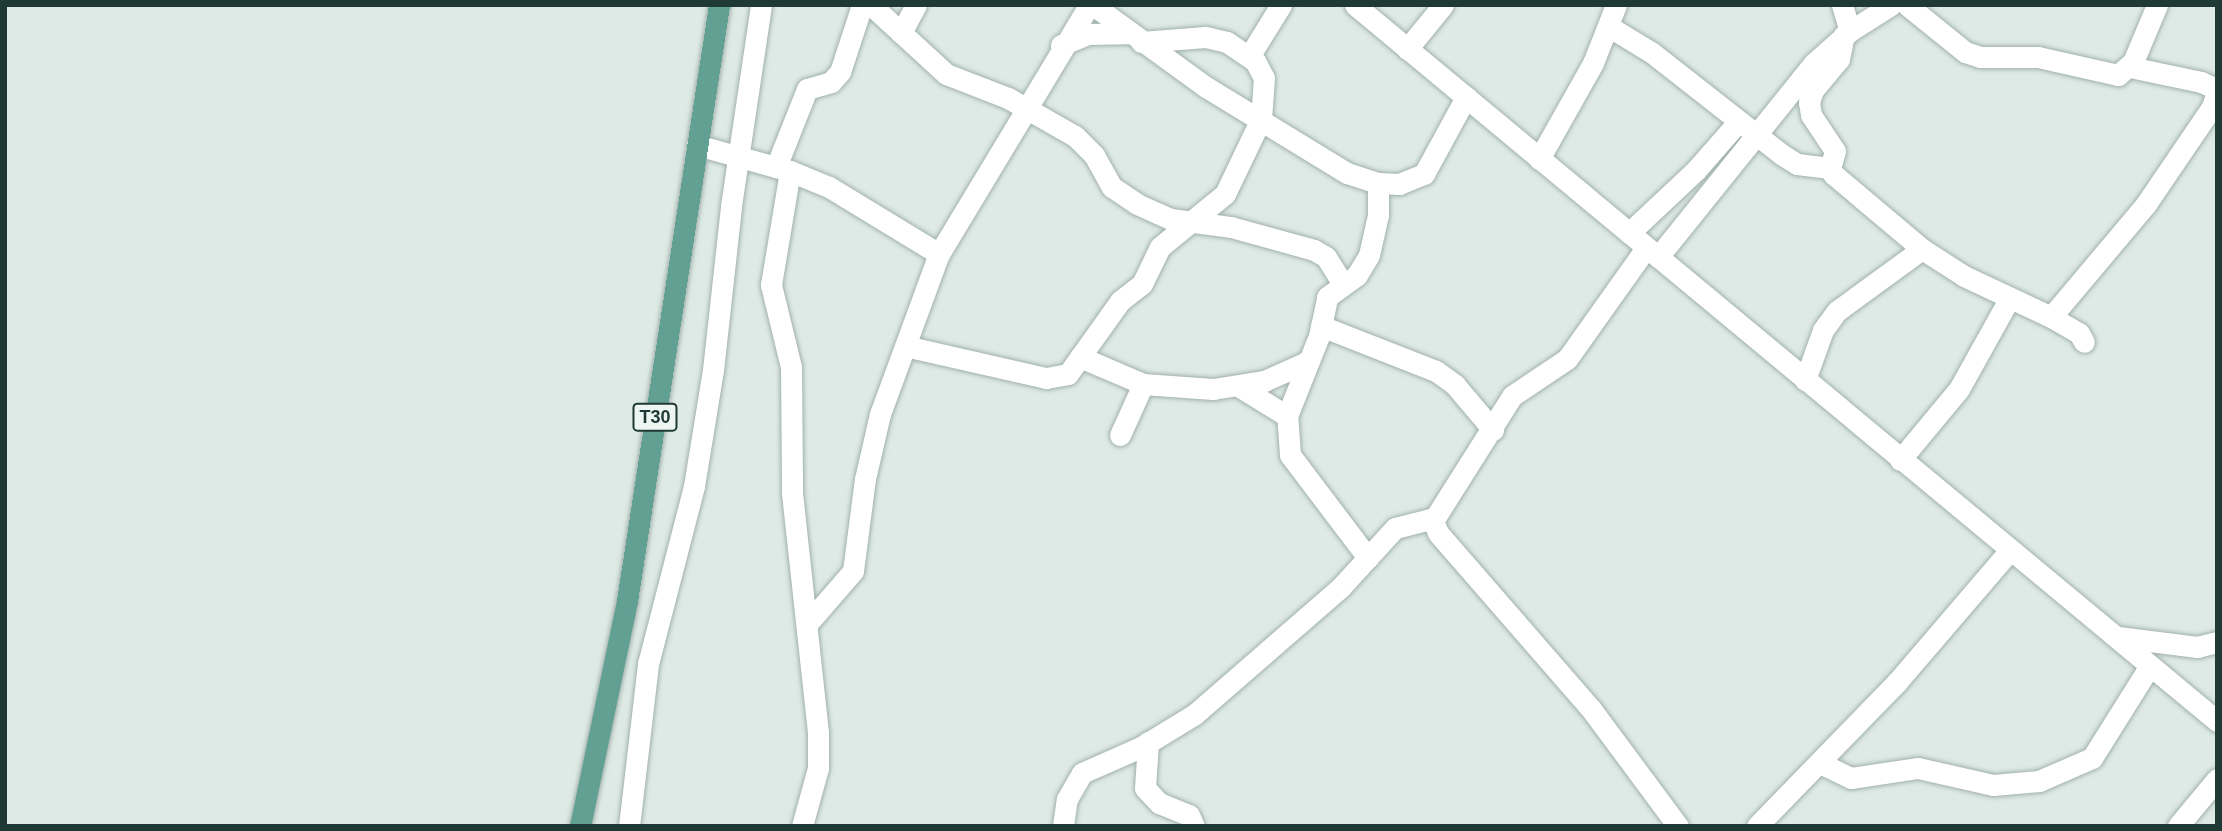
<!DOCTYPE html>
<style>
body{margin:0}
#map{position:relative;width:2222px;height:831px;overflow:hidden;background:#deeae5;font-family:Helvetica,sans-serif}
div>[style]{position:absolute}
.roads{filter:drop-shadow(0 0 2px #a1b1ac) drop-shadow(0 0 2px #a1b1ac)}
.minor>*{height:21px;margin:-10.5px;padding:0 10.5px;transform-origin:10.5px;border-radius:10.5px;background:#fff}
.major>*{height:21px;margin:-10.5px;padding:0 10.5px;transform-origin:10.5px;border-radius:10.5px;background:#62a094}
span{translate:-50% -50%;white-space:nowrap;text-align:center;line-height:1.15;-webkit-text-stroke:5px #eef6f3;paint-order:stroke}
.shield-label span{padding:2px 5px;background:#eef6f3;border:2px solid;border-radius:5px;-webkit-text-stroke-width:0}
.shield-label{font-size:18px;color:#1f3934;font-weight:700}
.frame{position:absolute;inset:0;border:7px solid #1f3934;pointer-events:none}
</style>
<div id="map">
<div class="roads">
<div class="minor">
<i style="left:871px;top:5px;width:102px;rotate:42.6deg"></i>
<i style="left:946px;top:74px;width:66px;rotate:21.2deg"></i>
<i style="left:1008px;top:98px;width:77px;rotate:29.6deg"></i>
<i style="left:1075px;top:136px;width:27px;rotate:45deg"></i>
<i style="left:1094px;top:155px;width:37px;rotate:61deg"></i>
<i style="left:1112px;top:187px;width:30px;rotate:34deg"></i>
<i style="left:1137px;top:204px;width:37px;rotate:24deg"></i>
<i style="left:1171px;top:219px;width:61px;rotate:7.6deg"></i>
<i style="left:1231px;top:227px;width:86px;rotate:15.5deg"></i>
<i style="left:1314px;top:250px;width:14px;rotate:30deg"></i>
<i style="left:1326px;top:257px;width:31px;rotate:58deg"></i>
<i style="left:1093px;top:5px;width:140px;rotate:36deg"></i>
<i style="left:1206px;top:87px;width:165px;rotate:31.4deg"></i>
<i style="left:1347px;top:173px;width:33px;rotate:18deg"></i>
<i style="left:1378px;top:183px;width:21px;rotate:3deg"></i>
<i style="left:1399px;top:184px;width:27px;rotate:-22deg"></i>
<i style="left:1424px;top:174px;width:88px;rotate:-61.4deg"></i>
<i style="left:1355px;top:5px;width:1121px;rotate:39.71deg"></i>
<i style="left:1842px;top:5px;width:27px;rotate:73deg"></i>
<i style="left:1907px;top:5px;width:75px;rotate:39deg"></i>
<i style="left:1965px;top:52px;width:16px;rotate:18deg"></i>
<i style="left:1980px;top:57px;width:58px"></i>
<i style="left:2038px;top:57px;width:82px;rotate:12.7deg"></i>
<i style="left:2118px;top:75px;width:20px;rotate:-41deg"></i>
<i style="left:2133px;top:62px;width:62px;rotate:-67.2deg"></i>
<i style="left:1608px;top:26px;width:50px;rotate:31.2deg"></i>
<i style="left:1651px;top:52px;width:165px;rotate:38.1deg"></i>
<i style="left:1781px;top:154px;width:19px;rotate:32deg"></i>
<i style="left:1797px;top:164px;width:33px;rotate:7deg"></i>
<i style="left:901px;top:33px;width:32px;rotate:-62deg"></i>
<i style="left:1844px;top:35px;width:25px;rotate:102deg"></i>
<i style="left:1839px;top:59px;width:40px;rotate:130deg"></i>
<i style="left:1813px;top:90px;width:13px;rotate:108deg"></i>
<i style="left:1809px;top:102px;width:13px;rotate:81deg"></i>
<i style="left:1811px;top:115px;width:43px;rotate:56.3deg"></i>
<i style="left:1835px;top:151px;width:18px;rotate:106deg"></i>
<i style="left:1830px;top:168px;width:7px;rotate:63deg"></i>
<i style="left:1833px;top:174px;width:116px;rotate:40.1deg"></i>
<i style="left:1922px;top:249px;width:50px;rotate:32.7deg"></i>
<i style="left:1964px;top:276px;width:96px;rotate:25.2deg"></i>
<i style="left:2051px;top:317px;width:32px;rotate:30deg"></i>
<i style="left:2079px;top:333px;width:10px;rotate:61deg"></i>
<i style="left:1061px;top:45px;width:29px;rotate:-22deg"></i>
<i style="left:1088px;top:34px;width:39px;rotate:-1deg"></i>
<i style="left:1407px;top:49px;width:57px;rotate:-50.7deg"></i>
<i style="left:1250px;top:55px;width:59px;rotate:-58.2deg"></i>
<i style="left:2130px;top:67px;width:73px;rotate:11.9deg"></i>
<i style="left:2201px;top:82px;width:17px;rotate:24deg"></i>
<i style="left:697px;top:145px;width:97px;rotate:15.6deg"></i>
<i style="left:790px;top:171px;width:42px;rotate:22.3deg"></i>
<i style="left:829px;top:187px;width:129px;rotate:31.3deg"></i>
<i style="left:1539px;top:159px;width:110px;rotate:-60.6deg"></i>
<i style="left:1593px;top:63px;width:62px;rotate:-68.4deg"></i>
<i style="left:776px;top:167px;width:84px;rotate:-68.3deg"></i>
<i style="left:807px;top:89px;width:25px;rotate:-16deg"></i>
<i style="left:831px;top:82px;width:13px;rotate:-48deg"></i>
<i style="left:840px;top:72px;width:71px;rotate:-71.8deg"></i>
<i style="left:790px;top:171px;width:116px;rotate:99.5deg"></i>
<i style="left:771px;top:285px;width:84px;rotate:76.3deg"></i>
<i style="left:791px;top:367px;width:126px;rotate:89.5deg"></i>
<i style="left:792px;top:493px;width:240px;rotate:83.8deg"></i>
<i style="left:818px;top:732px;width:36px;rotate:90deg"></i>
<i style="left:818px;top:768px;width:60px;rotate:105.4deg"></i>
<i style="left:1629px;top:233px;width:92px;rotate:-43.2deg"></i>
<i style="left:1696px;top:170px;width:64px;rotate:-48.8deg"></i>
<i style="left:1646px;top:248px;width:136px;rotate:125.4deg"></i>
<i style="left:1567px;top:359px;width:66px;rotate:146.1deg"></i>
<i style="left:1512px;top:396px;width:148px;rotate:122.3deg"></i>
<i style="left:1433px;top:521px;width:13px;rotate:67deg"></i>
<i style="left:1438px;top:533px;width:233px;rotate:49deg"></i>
<i style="left:1591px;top:709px;width:146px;rotate:53.4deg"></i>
<i style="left:1658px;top:257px;width:249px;rotate:-51.2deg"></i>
<i style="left:1814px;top:63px;width:48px;rotate:-41.6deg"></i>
<i style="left:1850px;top:31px;width:49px;rotate:-32.4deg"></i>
<i style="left:2051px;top:317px;width:148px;rotate:-49.9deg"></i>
<i style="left:2146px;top:204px;width:117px;rotate:-55.8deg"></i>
<i style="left:2212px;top:107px;width:16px;rotate:-72deg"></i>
<i style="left:1321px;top:326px;width:123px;rotate:21.4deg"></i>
<i style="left:1436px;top:371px;width:24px;rotate:36deg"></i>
<i style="left:1455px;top:385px;width:59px;rotate:49.8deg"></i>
<i style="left:905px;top:346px;width:145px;rotate:12.8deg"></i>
<i style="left:1046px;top:378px;width:22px;rotate:-10deg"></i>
<i style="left:1068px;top:374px;width:90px;rotate:-54.5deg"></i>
<i style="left:1120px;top:301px;width:28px;rotate:-38deg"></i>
<i style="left:1142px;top:284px;width:41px;rotate:-64.1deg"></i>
<i style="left:1160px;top:247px;width:84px;rotate:-39.2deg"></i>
<i style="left:1225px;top:194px;width:83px;rotate:-64.4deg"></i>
<i style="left:1261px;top:119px;width:41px;rotate:-85.8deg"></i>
<i style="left:1264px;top:78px;width:19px;rotate:-118deg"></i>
<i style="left:1255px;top:61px;width:34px;rotate:-146deg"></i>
<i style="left:1227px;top:42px;width:23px;rotate:-167deg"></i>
<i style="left:1205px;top:37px;width:64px;rotate:175.5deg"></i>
<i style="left:1080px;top:357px;width:69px;rotate:23.2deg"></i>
<i style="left:1143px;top:384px;width:70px;rotate:4.1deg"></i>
<i style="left:1213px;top:389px;width:52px;rotate:-8.9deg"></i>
<i style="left:1264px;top:381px;width:49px;rotate:-24deg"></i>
<i style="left:1805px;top:380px;width:53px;rotate:-70.2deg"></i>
<i style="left:1823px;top:330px;width:24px;rotate:-54deg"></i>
<i style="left:1837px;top:311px;width:105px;rotate:-36.1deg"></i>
<i style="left:1240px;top:387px;width:55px;rotate:31.7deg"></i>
<i style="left:1120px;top:435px;width:56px;rotate:-65.7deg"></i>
<i style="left:1900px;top:460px;width:92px;rotate:-50.3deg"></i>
<i style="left:1959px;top:389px;width:103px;rotate:-60.9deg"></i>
<i style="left:1368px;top:558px;width:129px;rotate:-127.1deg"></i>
<i style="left:1290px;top:455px;width:39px;rotate:-94deg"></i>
<i style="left:1287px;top:416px;width:86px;rotate:-68.2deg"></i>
<i style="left:1319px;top:336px;width:40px;rotate:-78deg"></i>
<i style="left:1327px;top:297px;width:37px;rotate:-36deg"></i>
<i style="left:1357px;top:275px;width:23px;rotate:-59deg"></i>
<i style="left:1369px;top:255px;width:41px;rotate:-77.3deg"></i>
<i style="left:1378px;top:215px;width:32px;rotate:-90deg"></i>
<i style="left:807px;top:624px;width:70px;rotate:-49deg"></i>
<i style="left:853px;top:571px;width:93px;rotate:-82.6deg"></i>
<i style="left:865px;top:479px;width:67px;rotate:-77deg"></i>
<i style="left:880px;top:414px;width:171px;rotate:-69.8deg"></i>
<i style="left:939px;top:254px;width:291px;rotate:-58.9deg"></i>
<i style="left:2118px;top:637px;width:80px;rotate:7.2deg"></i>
<i style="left:2197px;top:647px;width:21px;rotate:-14deg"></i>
<i style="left:1148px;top:742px;width:46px;rotate:93.7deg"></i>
<i style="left:1145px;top:788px;width:21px;rotate:47deg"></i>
<i style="left:1159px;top:803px;width:32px;rotate:22deg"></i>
<i style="left:1189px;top:815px;width:12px;rotate:66deg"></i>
<i style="left:1820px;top:763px;width:34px;rotate:26deg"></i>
<i style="left:1851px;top:778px;width:68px;rotate:-8.5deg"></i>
<i style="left:1918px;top:768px;width:77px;rotate:12.8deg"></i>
<i style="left:1993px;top:785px;width:46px;rotate:-5deg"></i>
<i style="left:2039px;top:781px;width:58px;rotate:-23.5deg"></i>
<i style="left:2092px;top:758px;width:107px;rotate:-57.9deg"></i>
<i style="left:629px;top:826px;width:163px;rotate:-83.3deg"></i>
<i style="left:648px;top:664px;width:184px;rotate:-75.5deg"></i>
<i style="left:694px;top:486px;width:118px;rotate:-80.7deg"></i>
<i style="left:713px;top:370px;width:165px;rotate:-83.7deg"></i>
<i style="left:731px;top:206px;width:203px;rotate:-81.5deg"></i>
<i style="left:1063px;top:826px;width:27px;rotate:-82deg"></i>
<i style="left:1067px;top:799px;width:30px;rotate:-60deg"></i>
<i style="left:1082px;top:773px;width:64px;rotate:-23.8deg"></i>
<i style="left:1141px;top:747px;width:63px;rotate:-31.4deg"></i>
<i style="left:1195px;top:714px;width:192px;rotate:-41deg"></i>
<i style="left:1340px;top:588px;width:81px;rotate:-47.5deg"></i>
<i style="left:1395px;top:528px;width:40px;rotate:-14.4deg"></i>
<i style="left:1757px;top:826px;width:201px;rotate:-45.8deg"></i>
<i style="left:1897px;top:682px;width:174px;rotate:-49.4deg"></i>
<i style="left:2178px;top:826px;width:61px;rotate:-50.3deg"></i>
</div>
<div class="major">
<i style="left:580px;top:826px;width:230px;rotate:-78.2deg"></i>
<i style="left:627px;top:601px;width:603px;rotate:-81.22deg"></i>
</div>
</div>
<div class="shield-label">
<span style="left:655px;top:417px">T30</span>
</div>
<div class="frame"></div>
</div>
